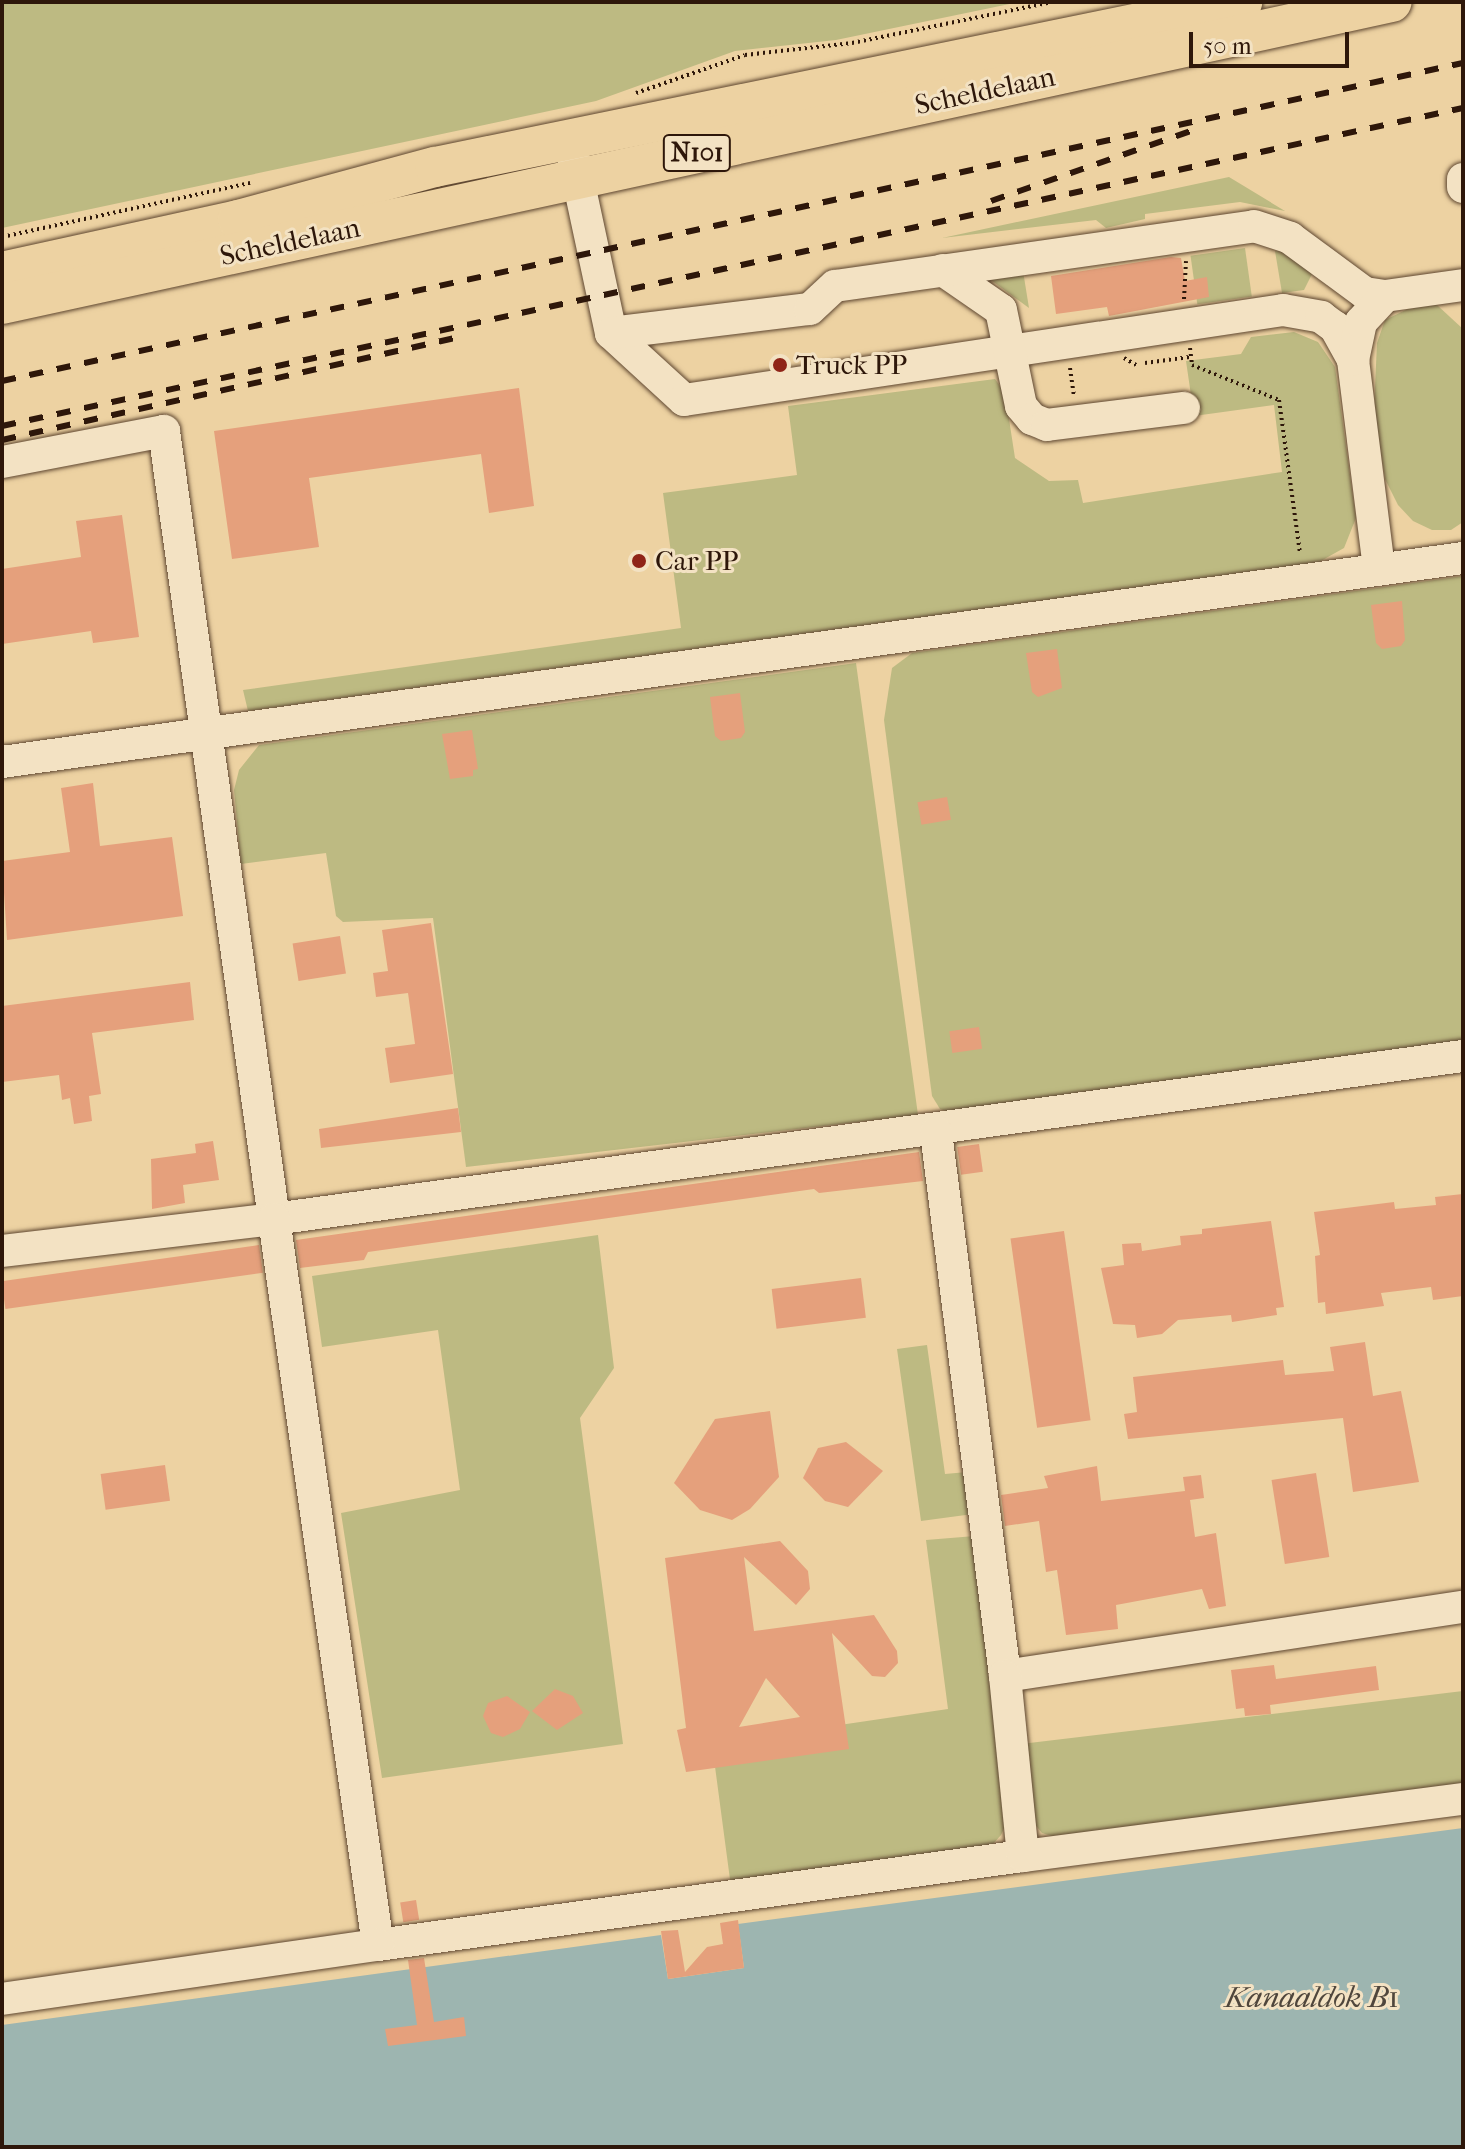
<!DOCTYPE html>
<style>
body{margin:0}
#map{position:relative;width:1465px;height:2149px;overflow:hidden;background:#edd2a2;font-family:"IM FELL French Canon",serif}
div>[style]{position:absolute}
.green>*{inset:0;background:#bdba82;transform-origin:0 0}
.water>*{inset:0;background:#9db5b0}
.building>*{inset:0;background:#e5a07c;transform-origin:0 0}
.path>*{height:4px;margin-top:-2px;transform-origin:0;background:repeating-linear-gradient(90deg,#2e170a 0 2px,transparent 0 6px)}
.roads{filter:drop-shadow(0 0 2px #5e4630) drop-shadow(0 0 2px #5e4630)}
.minor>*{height:32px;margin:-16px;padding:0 16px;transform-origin:16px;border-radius:16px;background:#f3e2c3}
.major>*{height:40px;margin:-20px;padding:0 20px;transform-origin:20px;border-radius:20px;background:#edd2a2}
.rail>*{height:6px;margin-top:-3px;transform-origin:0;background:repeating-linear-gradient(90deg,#2e170a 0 14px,transparent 0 28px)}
.dots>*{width:22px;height:22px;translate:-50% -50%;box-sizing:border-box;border:4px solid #f3e2c3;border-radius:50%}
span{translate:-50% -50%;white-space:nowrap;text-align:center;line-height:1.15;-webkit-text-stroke:6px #f3e2c3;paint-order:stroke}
.shield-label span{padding:2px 6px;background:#f3e2c3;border:2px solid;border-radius:6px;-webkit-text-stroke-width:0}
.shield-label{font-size:26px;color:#2e170a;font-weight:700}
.street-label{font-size:28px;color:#2e170a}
.poi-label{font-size:28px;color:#2e170a}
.left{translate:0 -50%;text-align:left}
.water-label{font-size:30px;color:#4f463c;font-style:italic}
.frame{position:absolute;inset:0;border:4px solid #2e170a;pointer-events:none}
.scale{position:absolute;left:1189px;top:32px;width:160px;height:36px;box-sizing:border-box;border:4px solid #2e170a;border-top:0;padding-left:10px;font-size:24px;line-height:28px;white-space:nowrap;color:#2e170a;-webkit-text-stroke:6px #f3e2c3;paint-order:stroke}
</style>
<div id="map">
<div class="green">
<i style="clip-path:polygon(2px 2px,1019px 2px,836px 40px,735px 51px,596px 101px,2px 228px)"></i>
<i style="clip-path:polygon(1229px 177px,1285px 211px,1240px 202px,1145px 214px,1145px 219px,1106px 228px,1096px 220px,942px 238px)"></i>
<i style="left:1245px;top:248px;width:49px;height:55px;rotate:82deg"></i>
<i style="clip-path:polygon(1286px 249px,1312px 274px,1304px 290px,1282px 293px,1275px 251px)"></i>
<i style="clip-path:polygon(1023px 271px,1029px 308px,987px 277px)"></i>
<i style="clip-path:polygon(1420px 303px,1437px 305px,1463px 329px,1463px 522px,1451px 530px,1432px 530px,1413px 521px,1398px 505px,1385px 479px,1374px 410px,1377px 343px,1385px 320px)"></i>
<i style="clip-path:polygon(1294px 332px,1318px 342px,1335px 367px,1356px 518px,1344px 548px,1319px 562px,248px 711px,243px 690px,681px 628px,663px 493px,797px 475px,788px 406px,995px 379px,1005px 393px,1015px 458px,1049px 481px,1078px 480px,1083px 503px,1282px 472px,1274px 405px,1194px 416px,1186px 361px,1241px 354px,1251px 337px)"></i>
<i style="clip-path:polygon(1463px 576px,1463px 1042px,953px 1113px,940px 1109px,932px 1096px,884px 720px,892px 668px,912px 653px)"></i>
<i style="clip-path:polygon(856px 663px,918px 1115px,466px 1167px,433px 918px,343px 922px,336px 916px,326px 853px,241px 864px,234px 790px,239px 770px,259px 745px)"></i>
<i style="clip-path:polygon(598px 1235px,614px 1368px,580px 1418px,623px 1744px,382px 1778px,341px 1513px,460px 1490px,438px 1330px,322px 1347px,312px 1276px)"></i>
<i style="clip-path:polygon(927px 1345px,945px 1474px,967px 1472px,973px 1514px,921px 1521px,897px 1349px)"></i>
<i style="clip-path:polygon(975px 1536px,1007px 1822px,1001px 1835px,985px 1853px,731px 1887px,712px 1744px,948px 1709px,926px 1540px)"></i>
<i style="clip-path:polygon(1463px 1691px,1463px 1786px,1055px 1837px,1042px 1833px,1033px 1822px,1021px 1744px)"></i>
</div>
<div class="water">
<i style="clip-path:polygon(1463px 1828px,1463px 2147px,2px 2147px,2px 2025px,661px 1935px,668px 1979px,744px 1968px,738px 1924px)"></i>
</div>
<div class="building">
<i style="clip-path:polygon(1171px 257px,1181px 258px,1185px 281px,1207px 277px,1209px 297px,1109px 316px,1107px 307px,1056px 314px,1051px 276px)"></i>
<i style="clip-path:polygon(519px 388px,534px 506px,489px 513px,481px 454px,309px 478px,319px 547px,232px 559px,214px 431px)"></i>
<i style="clip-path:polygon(122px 515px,139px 637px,93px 643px,91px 631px,2px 644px,2px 569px,81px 557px,76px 521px)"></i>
<i style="clip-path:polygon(1402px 601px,1405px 640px,1401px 646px,1382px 649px,1376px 643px,1371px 605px)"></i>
<i style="clip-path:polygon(1057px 649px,1062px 688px,1038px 697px,1032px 692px,1026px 653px)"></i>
<i style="clip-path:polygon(740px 693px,745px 732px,741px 738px,721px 741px,715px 736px,710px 697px)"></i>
<i style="clip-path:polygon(472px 730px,478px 769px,473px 770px,473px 776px,450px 779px,442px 734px)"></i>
<i style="clip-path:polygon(93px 783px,100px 846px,172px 837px,183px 916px,7px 940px,2px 861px,70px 852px,61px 788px)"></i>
<i style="left:947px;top:797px;width:23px;height:30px;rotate:80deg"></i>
<i style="clip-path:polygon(431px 923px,453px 1074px,390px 1083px,385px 1048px,415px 1044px,408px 993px,376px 997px,373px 973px,388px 971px,382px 930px)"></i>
<i style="left:340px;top:936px;width:38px;height:48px;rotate:81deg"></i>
<i style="clip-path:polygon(190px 982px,194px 1020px,92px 1033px,101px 1094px,89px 1096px,92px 1121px,74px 1124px,70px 1098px,62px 1100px,59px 1075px,2px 1082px,2px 1006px)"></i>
<i style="left:979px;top:1027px;width:22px;height:30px;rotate:82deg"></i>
<i style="clip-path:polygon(458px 1108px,461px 1132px,321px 1148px,319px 1129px)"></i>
<i style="clip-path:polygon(213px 1141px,219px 1180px,183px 1185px,185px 1203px,152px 1209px,151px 1159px,196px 1153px,195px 1144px)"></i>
<i style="left:979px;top:1144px;width:28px;height:22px;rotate:82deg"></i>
<i style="clip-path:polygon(919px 1152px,923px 1181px,819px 1193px,814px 1189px,368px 1252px,364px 1260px,300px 1268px,296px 1240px)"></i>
<i style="clip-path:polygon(1463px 1194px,1463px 1296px,1433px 1300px,1431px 1287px,1381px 1293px,1384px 1306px,1326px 1314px,1325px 1302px,1318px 1303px,1315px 1256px,1320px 1255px,1314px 1212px,1394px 1202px,1395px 1209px,1436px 1205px,1435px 1197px)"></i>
<i style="clip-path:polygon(1271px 1221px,1284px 1307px,1276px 1308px,1277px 1315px,1232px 1322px,1231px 1315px,1178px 1320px,1162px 1334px,1137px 1338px,1135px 1325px,1113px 1324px,1101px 1268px,1124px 1265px,1122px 1244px,1141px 1243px,1142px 1251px,1181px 1245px,1180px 1236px,1202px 1234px,1202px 1229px)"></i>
<i style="left:1064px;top:1231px;width:191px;height:54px;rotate:82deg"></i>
<i style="left:259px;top:1245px;width:28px;height:260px;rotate:82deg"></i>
<i style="left:861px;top:1278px;width:40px;height:90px;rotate:83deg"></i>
<i style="clip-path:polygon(1365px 1342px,1373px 1396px,1401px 1391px,1419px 1482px,1353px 1492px,1343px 1418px,1128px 1439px,1124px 1414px,1137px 1412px,1133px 1377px,1283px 1360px,1285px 1375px,1334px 1371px,1330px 1347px)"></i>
<i style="clip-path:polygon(770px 1411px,779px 1477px,750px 1509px,732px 1520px,700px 1510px,674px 1483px,715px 1419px)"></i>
<i style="clip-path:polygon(846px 1442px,883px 1471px,848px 1507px,825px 1501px,803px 1478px,818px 1448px)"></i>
<i style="left:165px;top:1465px;width:36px;height:65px;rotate:82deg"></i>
<i style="clip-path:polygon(1097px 1466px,1101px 1501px,1185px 1491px,1183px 1477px,1201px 1475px,1204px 1498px,1190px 1500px,1195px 1537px,1216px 1533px,1226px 1606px,1209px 1609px,1202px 1589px,1116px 1605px,1118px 1629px,1066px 1635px,1057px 1570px,1046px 1572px,1039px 1521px,1005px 1526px,1001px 1495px,1048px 1488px,1044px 1476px)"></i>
<i style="left:1316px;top:1473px;width:85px;height:45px;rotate:81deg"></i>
<i style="clip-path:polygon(evenodd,780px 1541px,808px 1571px,810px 1589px,796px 1605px,744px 1557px,754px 1631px,874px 1615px,897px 1651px,898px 1663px,885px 1677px,872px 1676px,832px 1633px,849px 1749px,686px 1772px,677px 1730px,686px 1728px,665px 1558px,780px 1541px,766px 1678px,800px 1717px,739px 1727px,766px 1678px)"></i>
<i style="clip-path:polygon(1274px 1665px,1276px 1679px,1376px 1666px,1379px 1690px,1270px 1705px,1271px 1714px,1245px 1716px,1244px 1708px,1236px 1709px,1231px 1670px)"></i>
<i style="clip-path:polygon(555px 1689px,573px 1696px,583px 1713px,557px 1730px,532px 1711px)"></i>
<i style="clip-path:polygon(507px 1696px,530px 1712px,520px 1729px,503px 1737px,491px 1733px,483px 1716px,488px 1703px)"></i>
<i style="left:416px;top:1900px;width:20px;height:16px;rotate:81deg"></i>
<i style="clip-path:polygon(738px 1920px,744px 1968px,668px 1979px,661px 1931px,678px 1930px,685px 1972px,707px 1947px,723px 1944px,720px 1923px)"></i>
<i style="clip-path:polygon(424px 1958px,434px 2022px,464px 2017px,466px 2036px,388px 2046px,385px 2029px,417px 2025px,408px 1960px)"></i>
</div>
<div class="path">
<i style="left:636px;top:93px;width:115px;rotate:-19.2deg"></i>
<i style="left:745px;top:55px;width:108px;rotate:-6.4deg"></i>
<i style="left:852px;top:43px;width:203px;rotate:-11.6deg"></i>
<i style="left:2px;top:237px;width:254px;rotate:-12.3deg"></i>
<i style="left:1184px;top:299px;width:38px;rotate:-87deg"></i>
<i style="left:1190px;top:348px;width:17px;rotate:83deg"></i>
<i style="left:1192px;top:365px;width:94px;rotate:21.9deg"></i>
<i style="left:1279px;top:400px;width:155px;rotate:82.2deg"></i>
<i style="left:1124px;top:358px;width:14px;rotate:30deg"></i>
<i style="left:1145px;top:363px;width:45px;rotate:-7.6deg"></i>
<i style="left:1070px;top:368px;width:27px;rotate:82deg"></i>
</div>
<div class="roads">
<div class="minor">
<i style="left:573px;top:156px;width:181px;rotate:77.9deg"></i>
<i style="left:611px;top:333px;width:99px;rotate:42.5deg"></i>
<i style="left:684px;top:400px;width:606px;rotate:-8.54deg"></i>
<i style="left:1283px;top:310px;width:39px;rotate:10deg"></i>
<i style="left:1321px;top:317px;width:17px;rotate:36deg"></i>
<i style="left:1335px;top:327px;width:38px;rotate:61deg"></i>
<i style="left:1353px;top:360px;width:210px;rotate:82.9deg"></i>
<i style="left:1463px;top:179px;width:8px;rotate:90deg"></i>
<i style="left:943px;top:270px;width:70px;rotate:34.6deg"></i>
<i style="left:1001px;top:310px;width:98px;rotate:78.2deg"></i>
<i style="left:1021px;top:406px;width:17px;rotate:50deg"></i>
<i style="left:1032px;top:419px;width:16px;rotate:22deg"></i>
<i style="left:1047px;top:425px;width:138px;rotate:-7.1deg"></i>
<i style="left:611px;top:333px;width:200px;rotate:-6.9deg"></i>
<i style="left:810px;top:309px;width:34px;rotate:-43deg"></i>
<i style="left:835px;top:286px;width:423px;rotate:-8.1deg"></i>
<i style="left:1254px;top:226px;width:38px;rotate:18deg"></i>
<i style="left:1290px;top:238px;width:93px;rotate:36.3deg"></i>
<i style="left:1365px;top:293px;width:20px;rotate:9deg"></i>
<i style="left:1385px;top:296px;width:79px;rotate:-8deg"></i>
<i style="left:1353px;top:360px;width:39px;rotate:-78deg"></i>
<i style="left:1361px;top:322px;width:35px;rotate:-47deg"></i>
<i style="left:2px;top:462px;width:165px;rotate:-10.8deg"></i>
<i style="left:164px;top:431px;width:796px;rotate:82.05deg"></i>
<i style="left:274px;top:1219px;width:1200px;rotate:-7.81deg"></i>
<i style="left:2px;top:762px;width:1475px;rotate:-7.95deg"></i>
<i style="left:936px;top:1132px;width:548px;rotate:82.77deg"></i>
<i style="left:1005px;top:1676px;width:463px;rotate:-8.6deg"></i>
<i style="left:2px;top:1251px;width:274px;rotate:-6.7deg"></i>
<i style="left:274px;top:1219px;width:733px;rotate:81.85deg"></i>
<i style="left:378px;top:1945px;width:651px;rotate:-7.86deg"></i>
<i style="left:1005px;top:1676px;width:181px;rotate:84.3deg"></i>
<i style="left:1023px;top:1856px;width:444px;rotate:-7.4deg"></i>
<i style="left:2px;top:1999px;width:380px;rotate:-8.2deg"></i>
</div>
<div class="major">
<i style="left:2px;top:272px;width:242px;rotate:-12.4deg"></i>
<i style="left:238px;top:220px;width:204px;rotate:-15.1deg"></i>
<i style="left:435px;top:167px;width:824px;rotate:-11.56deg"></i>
<i style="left:2px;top:304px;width:1422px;rotate:-12.26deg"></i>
</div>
</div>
<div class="rail">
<i style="left:991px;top:201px;width:212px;rotate:-19.3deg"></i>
<i style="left:2px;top:381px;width:1495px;rotate:-12.28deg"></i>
<i style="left:2px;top:426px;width:1495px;rotate:-12.28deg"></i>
<i style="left:2px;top:440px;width:463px;rotate:-12.7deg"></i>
</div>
<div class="dots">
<i style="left:780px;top:365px;background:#8f2418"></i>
<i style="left:639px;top:561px;background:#8f2418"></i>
</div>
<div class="shield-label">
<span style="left:697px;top:153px">N101</span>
</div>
<div class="street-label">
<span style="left:985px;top:91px;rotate:-12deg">Scheldelaan</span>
<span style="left:290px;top:242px;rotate:-12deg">Scheldelaan</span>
</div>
<div class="poi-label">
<span class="left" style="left:796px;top:365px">Truck PP</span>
<span class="left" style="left:655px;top:561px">Car PP</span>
</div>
<div class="water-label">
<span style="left:1312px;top:1998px">Kanaaldok B1</span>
</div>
<div class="frame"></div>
<div class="scale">50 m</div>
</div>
